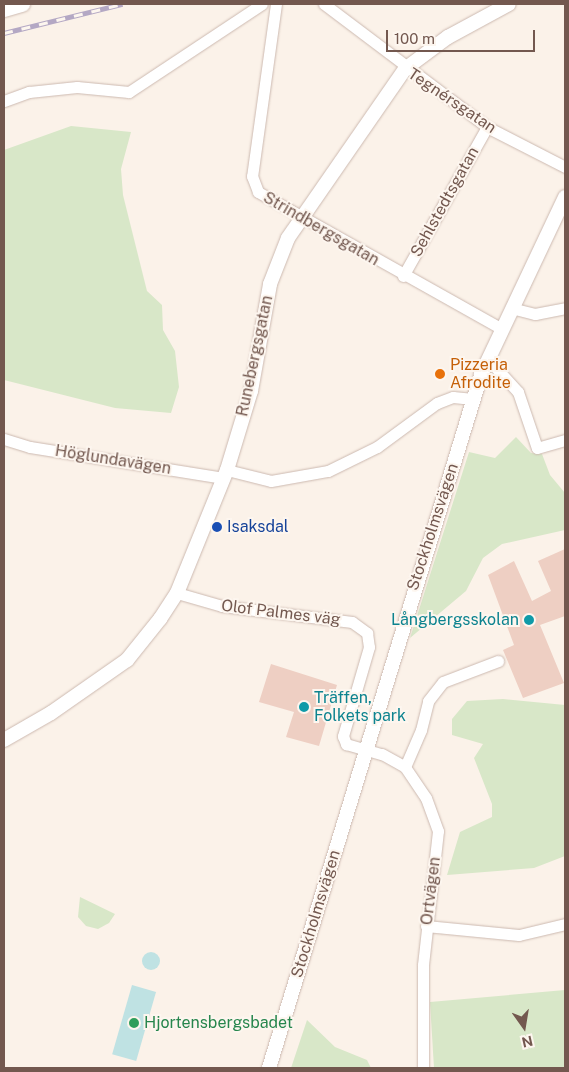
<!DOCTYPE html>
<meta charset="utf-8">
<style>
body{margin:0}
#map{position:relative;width:569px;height:1072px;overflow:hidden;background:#fbf2e9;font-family:"Public Sans",sans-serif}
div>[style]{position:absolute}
.green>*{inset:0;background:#d8e7c8}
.water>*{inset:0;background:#bfe2e3;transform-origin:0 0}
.round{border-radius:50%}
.building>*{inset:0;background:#eecfc3}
.roads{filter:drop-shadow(0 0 1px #ccb9b0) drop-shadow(0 0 1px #ccb9b0)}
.minor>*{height:11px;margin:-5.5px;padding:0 5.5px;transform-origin:5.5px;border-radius:5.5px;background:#fff}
.tertiary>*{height:14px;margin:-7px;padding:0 7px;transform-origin:7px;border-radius:7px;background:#fff}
.secondary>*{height:16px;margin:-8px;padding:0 8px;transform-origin:8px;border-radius:8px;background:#fff}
.rail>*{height:5px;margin-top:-2.5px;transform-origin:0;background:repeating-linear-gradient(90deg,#fdf6ef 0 9px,#b4a8c4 0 18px);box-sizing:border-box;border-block:1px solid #b4a8c4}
.dots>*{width:14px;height:14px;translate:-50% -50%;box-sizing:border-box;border:2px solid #fdf6ef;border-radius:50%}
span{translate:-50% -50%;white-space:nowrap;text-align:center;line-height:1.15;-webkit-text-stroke:4px #fdf6ef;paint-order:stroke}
.street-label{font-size:16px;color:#73584f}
.food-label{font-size:16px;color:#c56008}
.left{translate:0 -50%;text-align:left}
.transit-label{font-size:16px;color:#164399}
.culture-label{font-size:16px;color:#0d838f}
.right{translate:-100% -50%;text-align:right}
.leisure-label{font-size:16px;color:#27864d}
.frame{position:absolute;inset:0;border:5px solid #73584f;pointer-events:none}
.north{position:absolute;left:499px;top:1002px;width:50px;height:50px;-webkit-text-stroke:4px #fdf6ef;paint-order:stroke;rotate:167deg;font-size:14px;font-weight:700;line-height:20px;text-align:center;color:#73584f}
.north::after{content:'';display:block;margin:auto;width:18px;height:22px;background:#73584f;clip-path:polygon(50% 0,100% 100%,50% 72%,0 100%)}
.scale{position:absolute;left:386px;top:30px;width:149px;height:22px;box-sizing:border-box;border:2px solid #73584f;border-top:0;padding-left:6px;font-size:15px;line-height:18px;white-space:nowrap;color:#73584f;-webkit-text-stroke:4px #fdf6ef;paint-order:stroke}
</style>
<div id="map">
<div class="green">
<i style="clip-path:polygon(71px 126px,131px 132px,121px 169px,123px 195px,147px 291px,162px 305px,163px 330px,175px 351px,179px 387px,171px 413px,115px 408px,4px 380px,4px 150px)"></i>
<i style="clip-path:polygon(516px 437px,531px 453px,542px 454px,550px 475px,565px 493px,565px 530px,502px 544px,483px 558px,466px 591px,410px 638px,469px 452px,495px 458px)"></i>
<i style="clip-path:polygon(503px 699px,565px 705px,565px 856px,534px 868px,447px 875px,460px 832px,492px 817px,492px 804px,474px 758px,483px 744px,452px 735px,452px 719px,467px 701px)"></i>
<i style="clip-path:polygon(80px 897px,115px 914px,109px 923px,98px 929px,86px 926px,78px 917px)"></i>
<i style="clip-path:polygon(565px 990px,565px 1068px,434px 1068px,430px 1002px)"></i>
<i style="clip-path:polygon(307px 1020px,335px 1047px,367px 1060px,371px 1068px,291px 1068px)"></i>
</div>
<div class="water">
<i class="round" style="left:142px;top:952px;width:18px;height:18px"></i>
<i style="left:132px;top:985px;width:25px;height:72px;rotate:16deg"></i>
</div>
<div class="building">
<i style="clip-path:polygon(565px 549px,565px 616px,540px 625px,564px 683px,523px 698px,503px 650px,514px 645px,488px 575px,514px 561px,532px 601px,551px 591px,538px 561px)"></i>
<i style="clip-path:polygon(271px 664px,337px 685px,319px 746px,286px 737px,294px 712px,259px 702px)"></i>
</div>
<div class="roads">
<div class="minor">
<i style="left:276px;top:4px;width:174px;rotate:97.9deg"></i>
<i style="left:252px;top:176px;width:17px;rotate:69deg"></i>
<i style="left:258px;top:192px;width:278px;rotate:29.3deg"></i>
<i style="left:324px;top:4px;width:204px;rotate:37deg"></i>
<i style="left:487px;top:127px;width:88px;rotate:27.1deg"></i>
<i style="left:4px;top:101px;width:27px;rotate:-20deg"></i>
<i style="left:29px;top:92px;width:48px;rotate:-5.9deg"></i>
<i style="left:77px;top:87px;width:52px;rotate:5.5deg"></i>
<i style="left:129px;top:92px;width:159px;rotate:-33.5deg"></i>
<i style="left:403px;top:276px;width:171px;rotate:-60.6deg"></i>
<i style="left:511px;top:308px;width:25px;rotate:14deg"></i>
<i style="left:535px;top:314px;width:31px;rotate:-11deg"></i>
<i style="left:487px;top:358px;width:46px;rotate:47.6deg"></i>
<i style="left:518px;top:392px;width:59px;rotate:71.3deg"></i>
<i style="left:537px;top:448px;width:29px;rotate:-16deg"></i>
<i style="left:4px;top:439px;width:27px;rotate:17deg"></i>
<i style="left:30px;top:447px;width:196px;rotate:9.1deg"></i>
<i style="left:227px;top:470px;width:45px;rotate:14deg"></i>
<i style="left:271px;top:481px;width:58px;rotate:-10deg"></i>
<i style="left:328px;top:471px;width:55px;rotate:-26.1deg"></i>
<i style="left:377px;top:447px;width:74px;rotate:-36.3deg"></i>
<i style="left:437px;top:403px;width:17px;rotate:-21deg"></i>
<i style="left:453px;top:397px;width:20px;rotate:6deg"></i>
<i style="left:177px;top:593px;width:47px;rotate:16.1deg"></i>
<i style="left:222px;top:606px;width:131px;rotate:7deg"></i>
<i style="left:352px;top:622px;width:19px;rotate:36deg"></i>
<i style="left:367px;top:633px;width:14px;rotate:82deg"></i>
<i style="left:369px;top:647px;width:93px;rotate:106.3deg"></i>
<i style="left:343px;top:736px;width:9px;rotate:69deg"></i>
<i style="left:346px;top:744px;width:37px;rotate:16deg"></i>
<i style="left:382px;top:754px;width:26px;rotate:29deg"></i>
<i style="left:405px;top:767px;width:37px;rotate:56deg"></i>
<i style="left:426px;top:798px;width:35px;rotate:70deg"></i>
<i style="left:438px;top:831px;width:135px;rotate:96.4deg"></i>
<i style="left:423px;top:965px;width:103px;rotate:90deg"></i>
<i style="left:405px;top:767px;width:40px;rotate:-66.6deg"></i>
<i style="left:421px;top:730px;width:30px;rotate:-76deg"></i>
<i style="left:428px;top:701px;width:24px;rotate:-52deg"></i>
<i style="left:443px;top:682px;width:59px;rotate:-20.9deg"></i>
<i style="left:426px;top:926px;width:93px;rotate:5.5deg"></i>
<i style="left:519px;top:935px;width:47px;rotate:-13.4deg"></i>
</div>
<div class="tertiary">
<i style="left:4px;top:740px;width:54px;rotate:-29.9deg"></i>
<i style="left:51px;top:713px;width:93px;rotate:-34.9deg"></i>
<i style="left:127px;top:660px;width:53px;rotate:-51.2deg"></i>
<i style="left:160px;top:619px;width:31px;rotate:-57deg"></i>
<i style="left:177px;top:593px;width:133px;rotate:-67.9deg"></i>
<i style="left:227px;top:470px;width:83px;rotate:-73.1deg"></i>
<i style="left:251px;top:391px;width:109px;rotate:-79.9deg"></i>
<i style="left:270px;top:284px;width:49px;rotate:-68.6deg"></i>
<i style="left:288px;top:238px;width:206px;rotate:-55.3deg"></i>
<i style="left:405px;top:69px;width:54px;rotate:-36.7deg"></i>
<i style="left:448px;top:37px;width:69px;rotate:-28.4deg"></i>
<i style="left:269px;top:1068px;width:725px;rotate:-72.99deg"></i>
<i style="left:481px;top:375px;width:197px;rotate:-64.7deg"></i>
</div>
<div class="secondary">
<i style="left:4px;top:9px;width:19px;rotate:-16deg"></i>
</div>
</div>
<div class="rail">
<i style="left:4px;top:33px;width:122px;rotate:-13.8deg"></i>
</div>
<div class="dots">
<i style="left:440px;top:374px;background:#e8710a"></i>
<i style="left:217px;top:527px;background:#1a4fb4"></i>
<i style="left:529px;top:620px;background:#0f9aa8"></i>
<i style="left:304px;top:707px;background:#0f9aa8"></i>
<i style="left:134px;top:1023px;background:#2e9e5b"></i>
</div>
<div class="street-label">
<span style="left:452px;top:101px;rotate:34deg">Tegnérsgatan</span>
<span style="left:445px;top:202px;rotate:-61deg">Sehlstedtsgatan</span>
<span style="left:321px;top:229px;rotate:30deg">Strindbergsgatan</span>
<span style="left:255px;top:356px;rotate:-78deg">Runebergsgatan</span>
<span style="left:113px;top:460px;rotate:9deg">Höglundavägen</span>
<span style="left:433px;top:527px;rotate:-72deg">Stockholmsvägen</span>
<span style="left:281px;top:613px;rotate:7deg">Olof Palmes väg</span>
<span style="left:431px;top:891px;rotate:-83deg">Ortvägen</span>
<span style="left:316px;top:914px;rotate:-73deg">Stockholmsvägen</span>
</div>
<div class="food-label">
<span class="left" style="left:450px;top:374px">Pizzeria<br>Afrodite</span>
</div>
<div class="transit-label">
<span class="left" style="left:227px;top:527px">Isaksdal</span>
</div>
<div class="culture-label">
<span class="right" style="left:519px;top:620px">Långbergsskolan</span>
<span class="left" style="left:314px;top:707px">Träffen,<br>Folkets park</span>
</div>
<div class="leisure-label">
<span class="left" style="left:144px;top:1023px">Hjortensbergsbadet</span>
</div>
<div class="frame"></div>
<div class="north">N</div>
<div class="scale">100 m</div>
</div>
